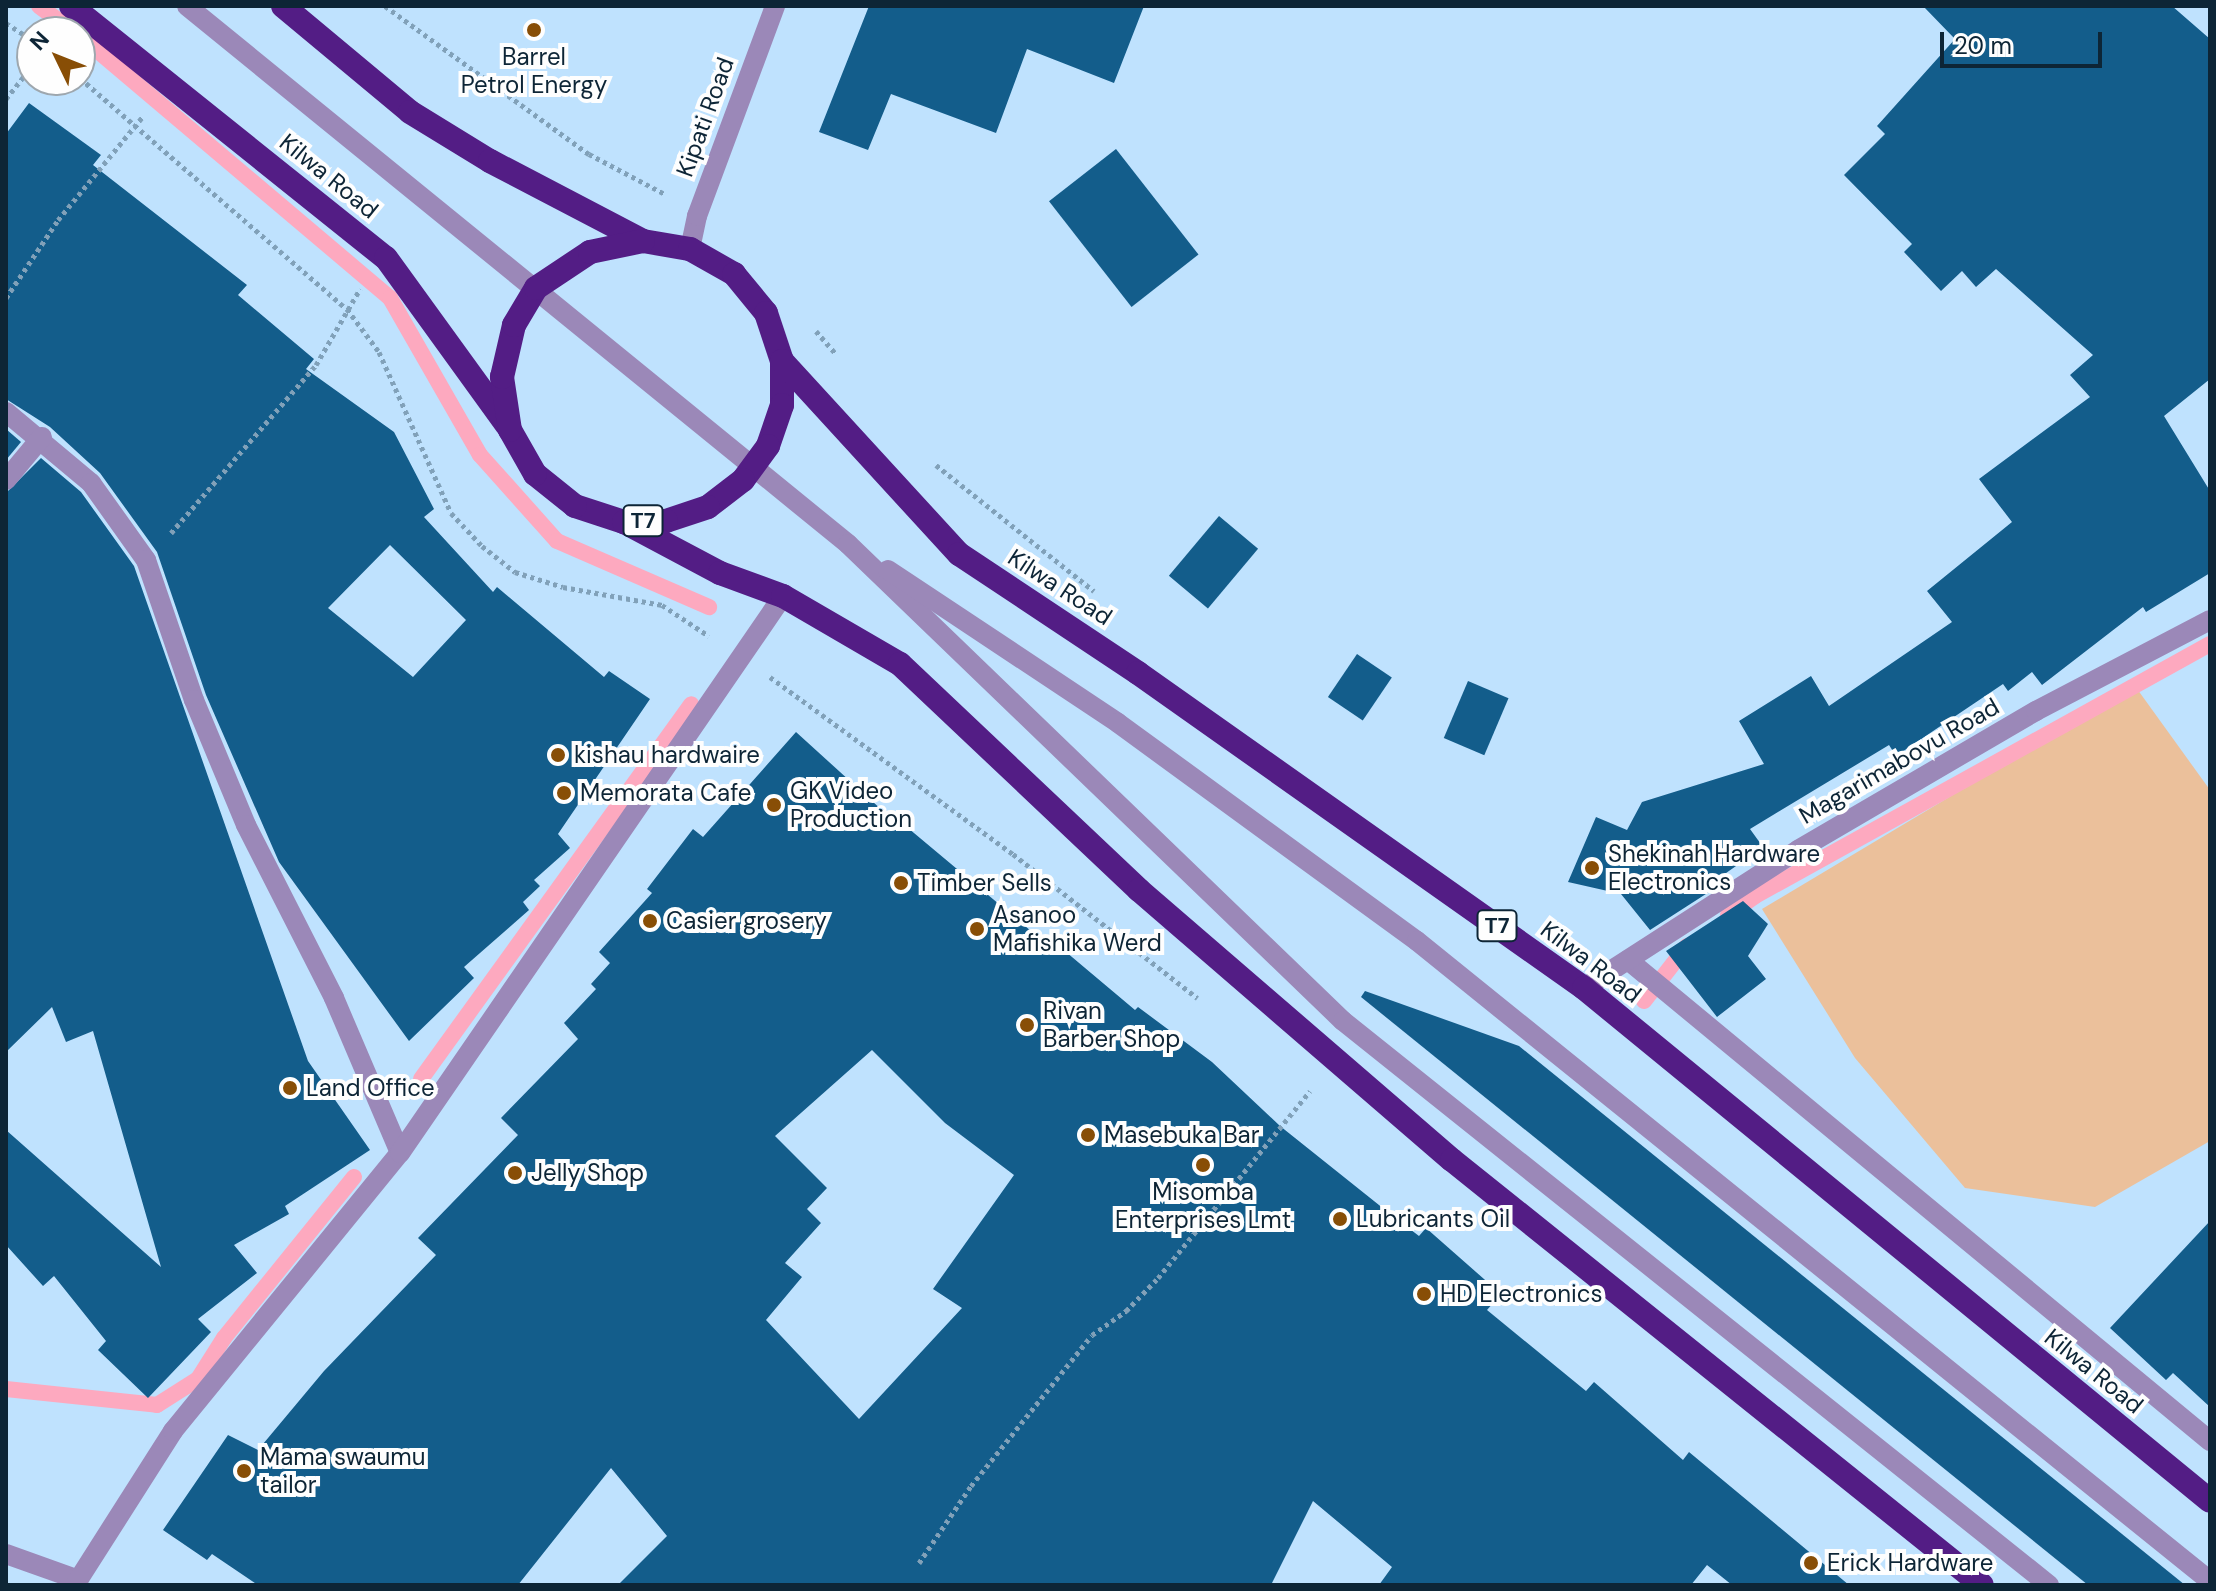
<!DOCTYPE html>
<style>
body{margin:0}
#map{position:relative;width:2216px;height:1591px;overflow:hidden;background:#bfe2fe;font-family:"DM Sans",sans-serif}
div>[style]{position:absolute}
.green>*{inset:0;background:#ebc09b}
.stream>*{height:16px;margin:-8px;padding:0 8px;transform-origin:8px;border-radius:8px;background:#fda9bf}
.building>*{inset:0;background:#135d8b;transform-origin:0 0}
.path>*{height:5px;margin-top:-2.5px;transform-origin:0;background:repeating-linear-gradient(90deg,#81a1b9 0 4px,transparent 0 8px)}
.minor>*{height:20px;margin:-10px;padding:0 10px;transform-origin:10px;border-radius:10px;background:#9b88b8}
.highway>*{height:24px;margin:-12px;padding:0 12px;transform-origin:12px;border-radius:12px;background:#531d85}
.dots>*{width:22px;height:22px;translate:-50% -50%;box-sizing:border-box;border:4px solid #fefefe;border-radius:50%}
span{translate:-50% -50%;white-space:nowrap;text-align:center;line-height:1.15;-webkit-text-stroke:8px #fefefe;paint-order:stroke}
.shield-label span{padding:2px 6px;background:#fefefe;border:2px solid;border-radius:6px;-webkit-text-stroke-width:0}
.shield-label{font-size:22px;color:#0d2536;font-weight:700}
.poi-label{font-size:24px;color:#0d2536}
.left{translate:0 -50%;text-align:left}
.street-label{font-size:24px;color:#0d2536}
.frame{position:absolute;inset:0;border:8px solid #0d2536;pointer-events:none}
.north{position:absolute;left:16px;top:16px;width:80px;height:80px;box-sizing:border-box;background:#fefefe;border:2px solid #9ea7ae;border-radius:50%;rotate:313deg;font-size:22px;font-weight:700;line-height:32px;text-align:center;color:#0d2536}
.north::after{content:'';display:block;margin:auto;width:28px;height:36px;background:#884e06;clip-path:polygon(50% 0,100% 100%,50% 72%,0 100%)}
.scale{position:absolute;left:1940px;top:32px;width:162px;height:36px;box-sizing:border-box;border:4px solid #0d2536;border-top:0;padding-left:10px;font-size:24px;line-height:28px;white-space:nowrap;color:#0d2536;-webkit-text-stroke:6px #fefefe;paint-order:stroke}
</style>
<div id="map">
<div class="green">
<i style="clip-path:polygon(2135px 686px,2210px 790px,2210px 1141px,2095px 1207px,1965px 1188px,1855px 1058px,1762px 909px)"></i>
</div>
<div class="stream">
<i style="left:39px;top:6px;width:44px;rotate:36.6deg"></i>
<i style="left:80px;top:36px;width:406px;rotate:40.2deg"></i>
<i style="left:390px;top:298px;width:181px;rotate:60.2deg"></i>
<i style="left:480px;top:455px;width:115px;rotate:48.2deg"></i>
<i style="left:557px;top:541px;width:166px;rotate:23.5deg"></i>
<i style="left:1728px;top:915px;width:33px;rotate:-35deg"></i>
<i style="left:1755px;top:896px;width:520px;rotate:-28.98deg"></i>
<i style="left:1644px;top:1001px;width:70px;rotate:-52deg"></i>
<i style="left:421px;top:1079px;width:462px;rotate:-54.2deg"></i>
<i style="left:6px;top:1389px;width:152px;rotate:6deg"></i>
<i style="left:157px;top:1405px;width:49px;rotate:-32.4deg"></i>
<i style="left:198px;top:1379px;width:49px;rotate:-57.6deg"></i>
<i style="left:224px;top:1338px;width:207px;rotate:-51.1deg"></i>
</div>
<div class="building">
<i style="clip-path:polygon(869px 6px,1144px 6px,1114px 83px,1027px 49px,996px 133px,891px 94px,868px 150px,819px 132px)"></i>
<i style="clip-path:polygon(1923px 6px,2172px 6px,2210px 39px,2210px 379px,2164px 416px,2210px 491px,2210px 573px,2146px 612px,2143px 607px,2042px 685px,2032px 672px,2008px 691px,2003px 684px,1896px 756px,1889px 745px,1750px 829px,1763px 847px,1719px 878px,1723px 883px,1650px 930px,1621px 894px,1568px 882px,1596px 817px,1627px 830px,1642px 802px,1764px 764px,1739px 721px,1811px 676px,1829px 706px,1952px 622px,1927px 591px,2012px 522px,1979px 479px,2090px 397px,2070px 375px,2093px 355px,1996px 269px,1976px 287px,1962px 271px,1941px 291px,1904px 252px,1912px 244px,1844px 175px,1885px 134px,1877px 126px,1955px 39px)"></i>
<i style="clip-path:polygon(evenodd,29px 103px,101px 155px,93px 165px,247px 285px,238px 295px,314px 359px,306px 369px,394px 432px,434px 509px,424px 517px,493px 592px,497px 587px,604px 677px,609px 671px,650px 699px,558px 834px,570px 848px,534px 880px,540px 886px,523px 902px,529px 910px,464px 967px,474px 978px,409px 1041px,279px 862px,206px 695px,157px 552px,100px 473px,50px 427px,6px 399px,6px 134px,29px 103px,390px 545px,466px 620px,413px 677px,328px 608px,390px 545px)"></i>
<i style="left:1116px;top:149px;width:134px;height:85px;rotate:52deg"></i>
<i style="clip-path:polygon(6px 429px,21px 442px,6px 460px)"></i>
<i style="clip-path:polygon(41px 458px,81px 492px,134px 566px,308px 1061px,370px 1150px,285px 1206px,289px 1214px,234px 1245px,257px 1273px,198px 1319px,211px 1332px,148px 1398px,98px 1350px,106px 1341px,54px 1276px,43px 1286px,6px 1245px,6px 1130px,161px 1267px,93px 1031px,66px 1042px,52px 1007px,6px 1052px,6px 493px)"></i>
<i style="left:1219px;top:516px;width:51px;height:78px;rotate:40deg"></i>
<i style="left:1357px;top:654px;width:42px;height:52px;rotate:34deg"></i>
<i style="left:1468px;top:681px;width:44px;height:62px;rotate:23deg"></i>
<i style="clip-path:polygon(evenodd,796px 732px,905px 831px,908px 828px,1043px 941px,1047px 936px,1135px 1010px,1138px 1007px,1212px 1062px,1280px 1126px,1394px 1217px,1419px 1236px,1426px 1228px,1501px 1294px,1487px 1310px,1586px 1391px,1594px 1382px,1683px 1460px,1689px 1452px,1849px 1585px,1732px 1585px,1707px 1565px,1691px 1585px,1379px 1585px,1392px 1567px,1313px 1501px,1271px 1585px,618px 1585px,667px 1536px,611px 1468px,518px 1585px,258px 1585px,212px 1554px,207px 1560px,163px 1530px,228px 1435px,258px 1450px,324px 1371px,436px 1255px,418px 1238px,518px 1135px,501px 1118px,578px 1039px,564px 1023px,596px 989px,591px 984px,610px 963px,599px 952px,652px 893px,647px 889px,693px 829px,703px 837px,796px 732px,872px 1050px,945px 1123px,1014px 1175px,933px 1289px,962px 1308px,859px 1419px,766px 1320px,802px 1277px,785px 1263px,821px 1223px,807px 1209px,827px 1188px,775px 1136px,872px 1050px)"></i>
<i style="clip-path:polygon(1743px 901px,1768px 924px,1748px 956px,1766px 979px,1717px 1017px,1666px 951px)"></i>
<i style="clip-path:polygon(1365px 991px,1519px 1046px,2185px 1585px,2088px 1585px,1361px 997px)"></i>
<i style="clip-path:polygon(2210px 1221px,2210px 1407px,2173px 1373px,2166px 1380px,2110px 1328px)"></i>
</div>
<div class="path">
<i style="left:385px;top:6px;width:252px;rotate:36deg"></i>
<i style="left:589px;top:154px;width:86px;rotate:27.8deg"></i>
<i style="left:6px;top:23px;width:31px;rotate:33deg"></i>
<i style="left:80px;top:78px;width:353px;rotate:40.9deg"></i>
<i style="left:347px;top:309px;width:54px;rotate:53.3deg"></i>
<i style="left:379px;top:352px;width:176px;rotate:65.9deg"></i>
<i style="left:451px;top:513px;width:45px;rotate:46.8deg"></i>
<i style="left:482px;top:546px;width:42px;rotate:38.2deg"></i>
<i style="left:515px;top:572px;width:50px;rotate:17.4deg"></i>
<i style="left:563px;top:587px;width:101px;rotate:10.3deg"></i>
<i style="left:662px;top:605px;width:56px;rotate:33.4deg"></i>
<i style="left:6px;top:99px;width:42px;rotate:-51.8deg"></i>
<i style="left:6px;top:298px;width:94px;rotate:-56.3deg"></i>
<i style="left:58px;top:220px;width:134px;rotate:-50.7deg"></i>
<i style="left:816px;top:331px;width:30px;rotate:49deg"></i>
<i style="left:936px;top:465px;width:202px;rotate:38.6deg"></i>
<i style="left:171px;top:533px;width:222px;rotate:-49.2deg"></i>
<i style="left:316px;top:365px;width:88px;rotate:-59.9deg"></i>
<i style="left:770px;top:677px;width:301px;rotate:36.1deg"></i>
<i style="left:1013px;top:854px;width:234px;rotate:38deg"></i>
<i style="left:919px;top:1563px;width:93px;rotate:-56deg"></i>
<i style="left:971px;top:1486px;width:193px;rotate:-51.3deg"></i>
<i style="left:1092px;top:1335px;width:42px;rotate:-35.2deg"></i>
<i style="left:1126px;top:1311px;width:46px;rotate:-45.9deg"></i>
<i style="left:1158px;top:1278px;width:241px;rotate:-50.9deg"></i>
</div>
<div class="minor">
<i style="left:187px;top:6px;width:852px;rotate:39.14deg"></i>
<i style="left:848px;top:544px;width:687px;rotate:43.94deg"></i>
<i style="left:1343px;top:1021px;width:904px;rotate:38.62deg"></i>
<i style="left:690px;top:249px;width:34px;rotate:-78deg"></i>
<i style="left:697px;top:216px;width:224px;rotate:-69.6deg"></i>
<i style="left:6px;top:412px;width:111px;rotate:39.9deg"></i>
<i style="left:91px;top:483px;width:95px;rotate:54.5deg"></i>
<i style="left:146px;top:560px;width:148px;rotate:71.1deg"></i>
<i style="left:194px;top:700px;width:135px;rotate:67.4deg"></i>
<i style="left:246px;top:825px;width:194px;rotate:63deg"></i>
<i style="left:334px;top:998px;width:168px;rotate:66.9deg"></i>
<i style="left:6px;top:480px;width:56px;rotate:-50.1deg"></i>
<i style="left:888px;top:570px;width:276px;rotate:33.6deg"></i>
<i style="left:1118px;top:723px;width:370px;rotate:36.1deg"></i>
<i style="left:1417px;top:941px;width:1019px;rotate:38.91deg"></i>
<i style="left:1628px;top:960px;width:755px;rotate:39.57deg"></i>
<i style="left:1584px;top:988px;width:255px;rotate:-32.8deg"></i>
<i style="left:1798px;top:850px;width:276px;rotate:-30.3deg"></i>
<i style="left:2036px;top:711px;width:196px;rotate:-27.6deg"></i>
<i style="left:6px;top:1554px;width:77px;rotate:19.6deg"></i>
<i style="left:75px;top:1585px;width:183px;rotate:-57.5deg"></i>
<i style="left:173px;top:1431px;width:359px;rotate:-50.8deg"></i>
<i style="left:400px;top:1153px;width:676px;rotate:-55.49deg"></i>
</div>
<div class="highway">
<i style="left:71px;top:6px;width:403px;rotate:38.7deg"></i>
<i style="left:386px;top:258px;width:206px;rotate:54.1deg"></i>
<i style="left:283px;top:6px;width:165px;rotate:39.8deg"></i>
<i style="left:410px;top:112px;width:94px;rotate:31.5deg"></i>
<i style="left:490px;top:161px;width:173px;rotate:27.6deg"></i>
<i style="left:643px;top:241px;width:48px;rotate:9.7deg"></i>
<i style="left:690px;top:249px;width:51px;rotate:29.6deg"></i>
<i style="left:734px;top:274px;width:50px;rotate:50.6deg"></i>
<i style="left:766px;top:313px;width:51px;rotate:71.6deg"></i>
<i style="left:782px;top:361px;width:44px;rotate:90deg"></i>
<i style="left:782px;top:405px;width:43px;rotate:108.9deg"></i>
<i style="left:768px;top:446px;width:42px;rotate:126.3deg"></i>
<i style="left:743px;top:480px;width:44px;rotate:142.4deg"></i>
<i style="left:708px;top:507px;width:44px;rotate:161.6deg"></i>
<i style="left:666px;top:521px;width:42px;rotate:178.6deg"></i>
<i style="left:624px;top:522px;width:52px;rotate:-161.9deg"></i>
<i style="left:575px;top:506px;width:51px;rotate:-141.3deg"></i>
<i style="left:535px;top:474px;width:51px;rotate:-119.6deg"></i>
<i style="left:510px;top:430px;width:54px;rotate:-98.6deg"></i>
<i style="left:502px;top:377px;width:53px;rotate:-77deg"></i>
<i style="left:514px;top:325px;width:43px;rotate:-59.3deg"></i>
<i style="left:536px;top:288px;width:65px;rotate:-33.7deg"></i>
<i style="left:590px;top:252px;width:54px;rotate:-11.7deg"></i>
<i style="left:782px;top:361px;width:262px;rotate:47.5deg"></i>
<i style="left:959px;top:554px;width:215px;rotate:33.6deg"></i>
<i style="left:1138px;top:673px;width:546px;rotate:35.23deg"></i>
<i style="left:1584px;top:988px;width:809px;rotate:39.33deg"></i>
<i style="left:624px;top:522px;width:109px;rotate:28deg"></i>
<i style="left:720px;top:573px;width:67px;rotate:20.1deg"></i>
<i style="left:783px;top:596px;width:135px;rotate:30.2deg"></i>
<i style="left:900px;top:664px;width:329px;rotate:43.4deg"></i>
<i style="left:1139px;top:890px;width:413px;rotate:40.8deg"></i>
<i style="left:1452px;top:1160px;width:679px;rotate:38.73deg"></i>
</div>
<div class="dots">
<i style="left:534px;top:30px;background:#884e06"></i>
<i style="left:558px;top:755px;background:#884e06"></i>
<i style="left:564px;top:793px;background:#884e06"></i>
<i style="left:774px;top:805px;background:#884e06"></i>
<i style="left:1592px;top:868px;background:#884e06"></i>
<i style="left:901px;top:883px;background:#884e06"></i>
<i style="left:650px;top:921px;background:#884e06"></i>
<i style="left:977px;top:929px;background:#884e06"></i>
<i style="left:1027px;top:1025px;background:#884e06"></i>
<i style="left:290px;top:1088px;background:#884e06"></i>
<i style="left:1088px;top:1135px;background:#884e06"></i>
<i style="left:1203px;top:1165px;background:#884e06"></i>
<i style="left:515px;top:1173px;background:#884e06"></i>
<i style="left:1340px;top:1219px;background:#884e06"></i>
<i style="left:1424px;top:1294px;background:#884e06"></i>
<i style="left:244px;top:1471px;background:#884e06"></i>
<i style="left:1811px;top:1563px;background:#884e06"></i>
</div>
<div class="shield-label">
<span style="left:643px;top:521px">T7</span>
<span style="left:1497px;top:926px">T7</span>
</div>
<div class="poi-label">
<span style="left:534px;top:71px">Barrel<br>Petrol Energy</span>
<span class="left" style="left:574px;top:755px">kishau hardwaire</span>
<span class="left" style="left:790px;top:805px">GK Video<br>Production</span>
<span class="left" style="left:580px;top:793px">Memorata Cafe</span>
<span class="left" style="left:1608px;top:868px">Shekinah Hardware<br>Electronics</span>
<span class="left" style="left:917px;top:883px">Timber Sells</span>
<span class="left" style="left:993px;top:929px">Asanoo<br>Mafishika Werd</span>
<span class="left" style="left:666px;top:921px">Casier grosery</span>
<span class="left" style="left:1043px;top:1025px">Rivan<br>Barber Shop</span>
<span class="left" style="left:306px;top:1088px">Land Office</span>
<span class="left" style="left:1104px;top:1135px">Masebuka Bar</span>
<span class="left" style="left:531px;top:1173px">Jelly Shop</span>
<span style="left:1203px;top:1206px">Misomba<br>Enterprises Lmt</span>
<span class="left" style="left:1356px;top:1219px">Lubricants Oil</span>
<span class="left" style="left:1440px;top:1294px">HD Electronics</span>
<span class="left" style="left:260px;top:1471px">Mama swaumu<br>tailor</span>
<span class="left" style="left:1827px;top:1563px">Erick Hardware</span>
</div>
<div class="street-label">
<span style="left:705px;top:117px;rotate:-70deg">Kipati Road</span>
<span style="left:329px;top:176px;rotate:39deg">Kilwa Road</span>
<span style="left:1060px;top:587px;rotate:33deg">Kilwa Road</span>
<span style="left:1899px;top:761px;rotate:-30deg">Magarimabovu Road</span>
<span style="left:1591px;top:962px;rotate:37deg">Kilwa Road</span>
<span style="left:2094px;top:1371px;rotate:39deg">Kilwa Road</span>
</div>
<div class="frame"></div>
<div class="north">N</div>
<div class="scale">20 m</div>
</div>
